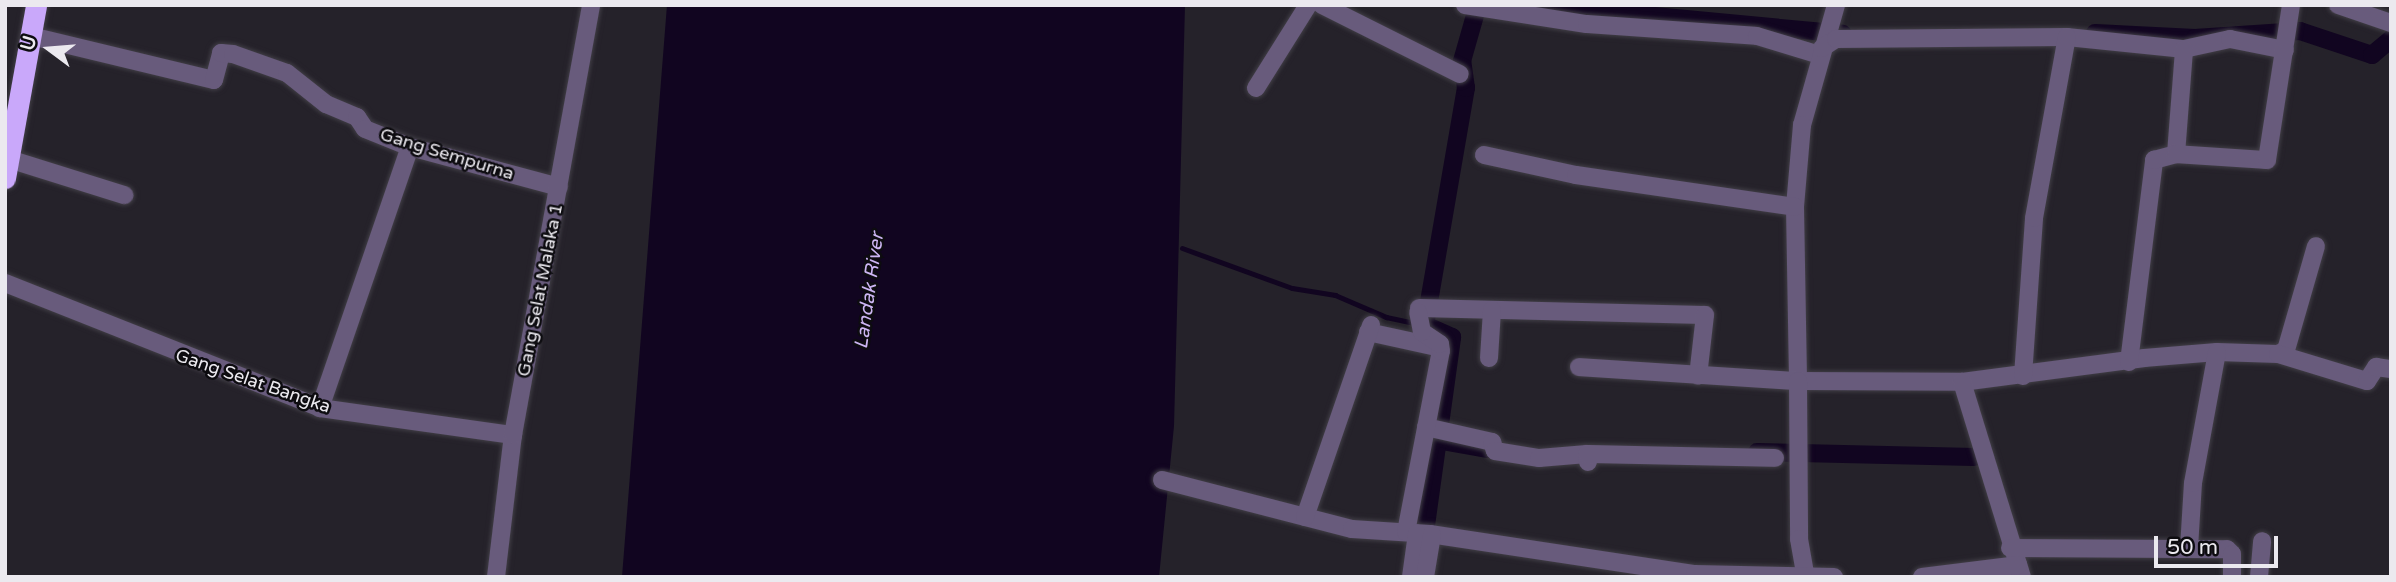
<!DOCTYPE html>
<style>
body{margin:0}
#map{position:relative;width:2396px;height:582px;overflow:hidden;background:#25222a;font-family:"Varela Round",sans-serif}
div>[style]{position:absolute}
.water>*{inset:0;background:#110520}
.stream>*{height:5px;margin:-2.5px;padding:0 2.5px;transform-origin:2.5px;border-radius:2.5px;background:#110520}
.canal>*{height:18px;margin:-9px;padding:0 9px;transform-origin:9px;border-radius:9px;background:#110520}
.roads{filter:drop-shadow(0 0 2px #413e46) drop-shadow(0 0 2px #413e46)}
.minor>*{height:18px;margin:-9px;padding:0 9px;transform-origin:9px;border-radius:9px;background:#685b7c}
.highway>*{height:21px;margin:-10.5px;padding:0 10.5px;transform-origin:10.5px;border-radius:10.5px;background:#c9a8fa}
span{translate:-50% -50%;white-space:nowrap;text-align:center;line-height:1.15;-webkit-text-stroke:5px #0d0c10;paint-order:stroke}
.street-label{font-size:18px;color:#ebe9ef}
.water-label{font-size:19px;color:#ccb5f2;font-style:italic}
.frame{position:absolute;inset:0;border:7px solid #ebe9ef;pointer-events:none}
.north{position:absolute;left:14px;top:14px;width:70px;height:70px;-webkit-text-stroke:5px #0d0c10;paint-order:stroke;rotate:286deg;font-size:19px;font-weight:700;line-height:28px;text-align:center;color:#ebe9ef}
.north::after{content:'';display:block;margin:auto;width:24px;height:32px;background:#ebe9ef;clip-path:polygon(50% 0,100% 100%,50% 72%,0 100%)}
.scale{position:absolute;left:2154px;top:536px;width:124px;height:32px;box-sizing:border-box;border:4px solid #ebe9ef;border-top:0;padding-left:9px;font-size:21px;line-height:24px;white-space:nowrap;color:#ebe9ef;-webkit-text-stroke:5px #0d0c10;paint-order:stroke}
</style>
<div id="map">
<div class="water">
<i style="clip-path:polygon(667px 5px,1185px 5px,1174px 426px,1159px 577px,622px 577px)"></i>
</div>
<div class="stream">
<i style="left:1182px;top:248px;width:117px;rotate:20deg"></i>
<i style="left:1292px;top:288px;width:44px;rotate:9.2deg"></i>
<i style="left:1335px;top:295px;width:56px;rotate:23.3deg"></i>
<i style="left:1386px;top:317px;width:30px;rotate:12deg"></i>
</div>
<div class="canal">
<i style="left:1538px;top:5px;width:306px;rotate:5.4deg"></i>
<i style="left:2095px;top:33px;width:100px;rotate:2.9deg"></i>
<i style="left:2195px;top:38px;width:105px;rotate:-3.8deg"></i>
<i style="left:2300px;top:31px;width:76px;rotate:18.4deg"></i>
<i style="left:2372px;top:55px;width:25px;rotate:-40deg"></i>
<i style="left:1436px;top:440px;width:53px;rotate:9.8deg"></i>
<i style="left:1757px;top:452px;width:217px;rotate:1.3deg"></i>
<i style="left:1423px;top:547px;width:212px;rotate:-82.1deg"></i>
<i style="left:1452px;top:337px;width:30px;rotate:-156deg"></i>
<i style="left:1425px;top:325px;width:241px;rotate:-80.2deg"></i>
<i style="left:1466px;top:88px;width:27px;rotate:-98deg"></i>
<i style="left:1462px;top:61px;width:58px;rotate:-74.1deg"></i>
</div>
<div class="roads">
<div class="minor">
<i style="left:1322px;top:5px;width:154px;rotate:26.6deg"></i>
<i style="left:1465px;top:5px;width:123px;rotate:8.9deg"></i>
<i style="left:1587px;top:24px;width:170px;rotate:4deg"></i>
<i style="left:1757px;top:36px;width:66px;rotate:16.8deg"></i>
<i style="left:1836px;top:5px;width:125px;rotate:105.8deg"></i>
<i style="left:1802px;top:125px;width:82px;rotate:94.9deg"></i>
<i style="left:1795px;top:207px;width:174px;rotate:89deg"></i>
<i style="left:1798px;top:381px;width:164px;rotate:0.3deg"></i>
<i style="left:1962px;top:382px;width:184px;rotate:-7.5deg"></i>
<i style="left:2144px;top:358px;width:73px;rotate:-4.7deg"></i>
<i style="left:2217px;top:352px;width:61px;rotate:1.9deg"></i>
<i style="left:2278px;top:354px;width:9px;rotate:-27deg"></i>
<i style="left:2286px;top:350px;width:108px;rotate:-73.9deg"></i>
<i style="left:2338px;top:5px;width:56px;rotate:18.8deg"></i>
<i style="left:31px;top:36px;width:188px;rotate:13.5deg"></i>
<i style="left:214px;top:80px;width:28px;rotate:-75deg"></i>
<i style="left:221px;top:53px;width:12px;rotate:5deg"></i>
<i style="left:233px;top:54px;width:57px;rotate:19.4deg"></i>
<i style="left:287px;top:73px;width:50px;rotate:38.5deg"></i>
<i style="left:326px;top:104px;width:34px;rotate:23deg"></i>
<i style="left:357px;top:117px;width:14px;rotate:56deg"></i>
<i style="left:365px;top:129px;width:48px;rotate:21.8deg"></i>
<i style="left:410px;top:147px;width:154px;rotate:15deg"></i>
<i style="left:1822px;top:48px;width:17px;rotate:-33deg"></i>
<i style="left:1836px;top:39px;width:231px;rotate:-0.5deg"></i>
<i style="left:2067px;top:37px;width:118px;rotate:5.9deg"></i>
<i style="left:2184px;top:49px;width:47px;rotate:-12.3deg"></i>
<i style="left:2230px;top:39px;width:56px;rotate:11.3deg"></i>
<i style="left:1256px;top:88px;width:98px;rotate:-57.9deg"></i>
<i style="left:2176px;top:154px;width:105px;rotate:-85.6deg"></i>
<i style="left:1484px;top:155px;width:94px;rotate:12.3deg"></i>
<i style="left:1576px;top:175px;width:221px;rotate:8.3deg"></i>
<i style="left:9px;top:159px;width:121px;rotate:17.4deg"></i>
<i style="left:5px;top:283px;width:339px;rotate:21.6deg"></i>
<i style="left:320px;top:408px;width:195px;rotate:8deg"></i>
<i style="left:1419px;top:308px;width:286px;rotate:1.4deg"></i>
<i style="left:1705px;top:315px;width:61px;rotate:96.5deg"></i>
<i style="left:1368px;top:332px;width:71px;rotate:12.3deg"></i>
<i style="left:2278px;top:354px;width:93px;rotate:16.9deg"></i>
<i style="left:2367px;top:381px;width:17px;rotate:-57deg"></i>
<i style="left:2376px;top:367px;width:15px;rotate:8deg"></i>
<i style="left:1489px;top:358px;width:48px;rotate:-86.4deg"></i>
<i style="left:2129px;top:362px;width:204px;rotate:-82.9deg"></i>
<i style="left:2154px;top:160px;width:23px;rotate:-15deg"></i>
<i style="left:2176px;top:154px;width:91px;rotate:3.8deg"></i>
<i style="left:2267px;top:160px;width:157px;rotate:-81.2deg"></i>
<i style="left:1579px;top:367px;width:219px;rotate:3.7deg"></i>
<i style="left:1798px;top:381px;width:158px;rotate:89.6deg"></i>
<i style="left:1799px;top:539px;width:39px;rotate:80deg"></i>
<i style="left:2023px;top:376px;width:158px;rotate:-86deg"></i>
<i style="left:2034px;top:218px;width:184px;rotate:-79.7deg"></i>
<i style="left:1962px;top:382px;width:204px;rotate:72.9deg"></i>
<i style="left:320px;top:408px;width:276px;rotate:-71deg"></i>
<i style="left:1426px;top:427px;width:68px;rotate:12.8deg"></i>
<i style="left:1492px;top:442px;width:9px;rotate:72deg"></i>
<i style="left:1495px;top:451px;width:45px;rotate:9deg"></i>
<i style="left:1539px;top:458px;width:48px;rotate:-4.8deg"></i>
<i style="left:1587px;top:454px;width:8px;rotate:83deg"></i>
<i style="left:1587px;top:454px;width:188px;rotate:1.2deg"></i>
<i style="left:1162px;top:480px;width:196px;rotate:14.5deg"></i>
<i style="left:1352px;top:529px;width:78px;rotate:3.7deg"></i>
<i style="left:1430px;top:534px;width:268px;rotate:8.6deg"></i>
<i style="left:1695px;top:574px;width:139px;rotate:1.2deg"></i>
<i style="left:1305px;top:517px;width:203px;rotate:-71deg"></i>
<i style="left:1406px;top:532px;width:184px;rotate:-79.1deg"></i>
<i style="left:1441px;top:351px;width:7px;rotate:-98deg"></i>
<i style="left:1440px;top:344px;width:22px;rotate:-146deg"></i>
<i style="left:1422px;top:332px;width:20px;rotate:-101deg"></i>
<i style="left:2010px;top:548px;width:217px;rotate:0.3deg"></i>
<i style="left:2227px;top:549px;width:7px;rotate:45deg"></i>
<i style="left:2232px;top:554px;width:23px;rotate:90deg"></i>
<i style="left:2189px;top:548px;width:65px;rotate:-86.5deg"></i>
<i style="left:2193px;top:483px;width:133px;rotate:-79.6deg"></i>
<i style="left:496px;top:577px;width:143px;rotate:-83.2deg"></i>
<i style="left:513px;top:435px;width:437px;rotate:-79.7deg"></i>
<i style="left:1411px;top:577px;width:44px;rotate:-82.2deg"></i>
<i style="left:1425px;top:577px;width:43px;rotate:-80.5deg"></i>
<i style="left:1922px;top:577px;width:97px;rotate:-7.1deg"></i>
<i style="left:2259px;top:577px;width:36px;rotate:-85deg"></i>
</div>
<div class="highway">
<i style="left:5px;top:178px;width:176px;rotate:-79.8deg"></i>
</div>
</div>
<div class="street-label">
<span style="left:447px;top:154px;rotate:17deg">Gang Sempurna</span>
<span style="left:540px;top:290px;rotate:-79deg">Gang Selat Malaka 1</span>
<span style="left:253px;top:381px;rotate:19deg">Gang Selat Bangka</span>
</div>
<div class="water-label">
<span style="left:870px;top:291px;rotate:-82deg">Landak River</span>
</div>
<div class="frame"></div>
<div class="north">U</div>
<div class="scale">50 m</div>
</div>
